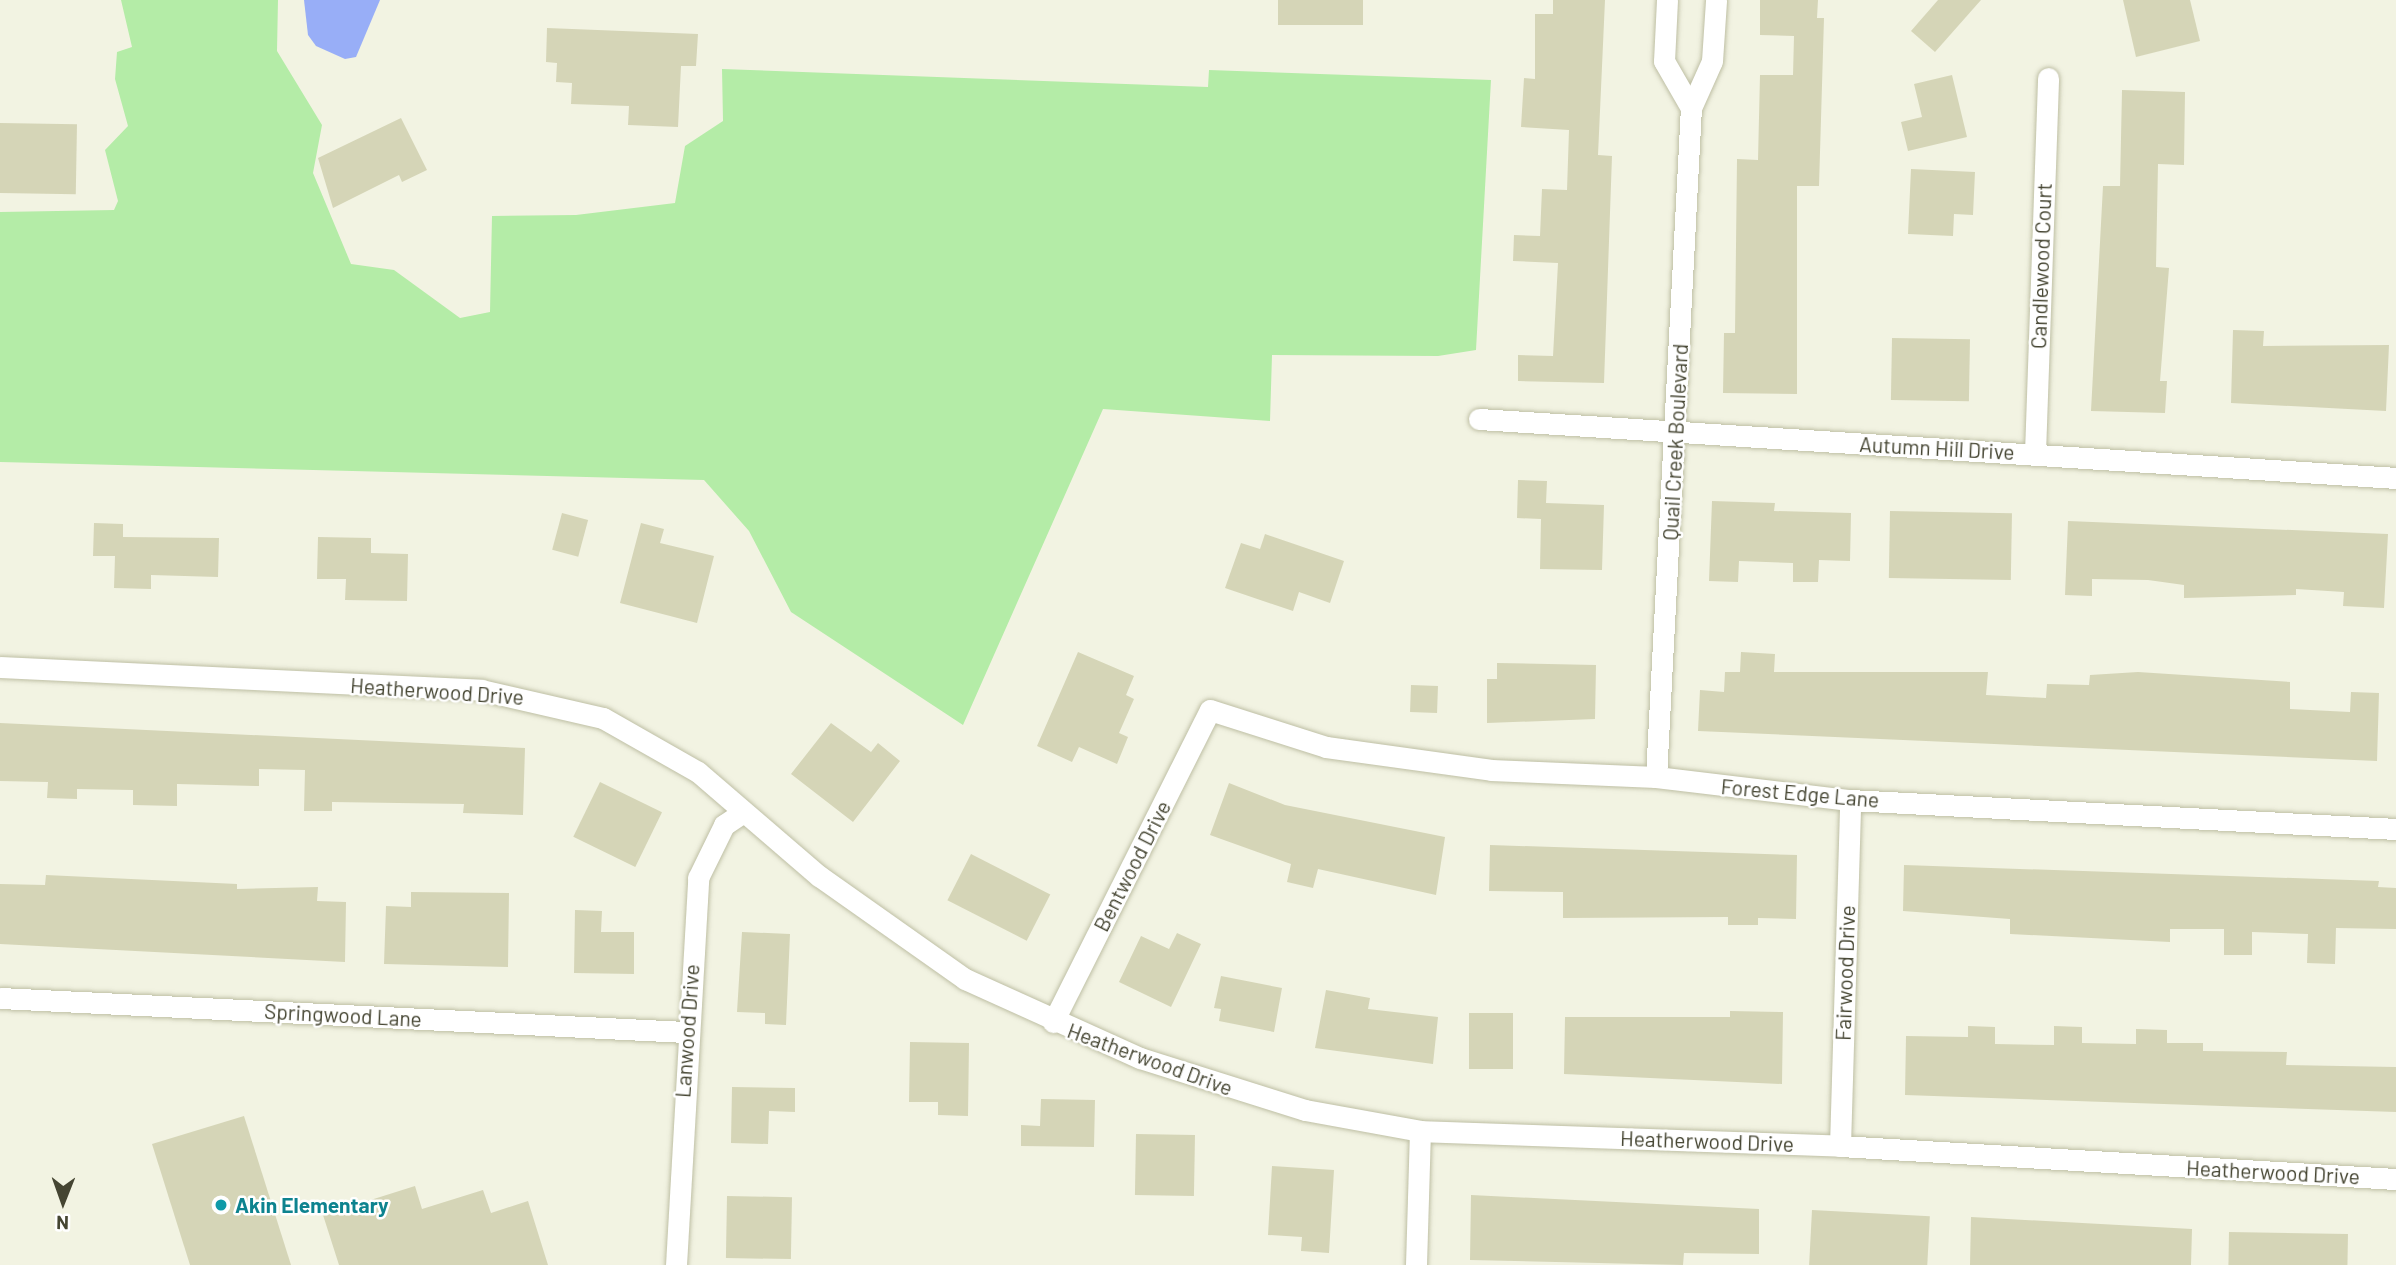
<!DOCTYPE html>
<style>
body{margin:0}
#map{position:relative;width:2396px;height:1265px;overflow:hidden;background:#f2f3e2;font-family:Barlow,sans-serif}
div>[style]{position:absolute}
.green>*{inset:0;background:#b4eca7}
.water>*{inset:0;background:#98aef7}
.building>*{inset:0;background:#d5d5b7;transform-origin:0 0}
.roads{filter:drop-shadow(0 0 2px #bebfa4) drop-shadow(0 0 2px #bebfa4)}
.street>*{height:21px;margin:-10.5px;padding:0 10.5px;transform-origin:10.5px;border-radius:10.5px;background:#fff}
.dots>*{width:19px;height:19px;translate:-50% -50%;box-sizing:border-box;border:4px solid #fff;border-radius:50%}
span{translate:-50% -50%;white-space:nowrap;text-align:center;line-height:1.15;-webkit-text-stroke:5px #fff;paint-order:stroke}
.street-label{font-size:21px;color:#454532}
.culture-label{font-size:21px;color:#0d838f;font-weight:700}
.left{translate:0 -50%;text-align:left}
.north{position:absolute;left:28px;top:1167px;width:70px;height:70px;-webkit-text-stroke:5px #fff;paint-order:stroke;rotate:181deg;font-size:19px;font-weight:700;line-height:28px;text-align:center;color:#454532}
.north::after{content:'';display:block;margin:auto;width:24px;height:32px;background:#454532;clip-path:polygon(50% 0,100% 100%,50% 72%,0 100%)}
</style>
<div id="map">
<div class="green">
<i style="clip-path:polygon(121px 0,278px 0,277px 51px,322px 125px,313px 173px,351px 264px,394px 270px,460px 318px,490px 312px,492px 216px,576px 215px,675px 203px,685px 146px,723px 121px,722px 69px,1208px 87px,1209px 70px,1491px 80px,1476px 350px,1438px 356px,1272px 355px,1270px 421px,1103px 409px,963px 725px,791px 612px,749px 531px,704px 480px,0 462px,0 212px,114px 210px,118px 201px,105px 150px,128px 126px,115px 79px,117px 52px,132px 47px)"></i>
</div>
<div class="water">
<i style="clip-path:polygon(304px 0,380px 0,356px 57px,345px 59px,316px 46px,308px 35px)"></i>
</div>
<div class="building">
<i style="left:1278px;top:0;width:85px;height:25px"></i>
<i style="clip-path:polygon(1553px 0,1605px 0,1598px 155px,1612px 156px,1604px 383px,1518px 381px,1518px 355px,1553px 356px,1558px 263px,1513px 261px,1514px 235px,1540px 236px,1542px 189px,1567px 190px,1569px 130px,1521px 127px,1524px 78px,1535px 79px,1535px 14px,1553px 14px)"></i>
<i style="clip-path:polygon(1760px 0,1818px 0,1817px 18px,1824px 18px,1819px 186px,1797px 186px,1797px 394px,1723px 393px,1724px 333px,1735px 333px,1737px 159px,1758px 160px,1760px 75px,1793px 75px,1794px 36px,1760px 35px)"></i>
<i style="clip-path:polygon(1938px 0,1981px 0,1935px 52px,1911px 31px)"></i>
<i style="clip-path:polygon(2123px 0,2190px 0,2200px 41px,2136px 57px)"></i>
<i style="clip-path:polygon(547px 28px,698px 34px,696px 66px,681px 66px,678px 127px,628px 125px,629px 106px,571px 104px,572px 83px,556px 82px,557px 63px,546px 62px)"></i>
<i style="clip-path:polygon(1952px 75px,1967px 137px,1908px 151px,1901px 122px,1922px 117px,1914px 84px)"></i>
<i style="clip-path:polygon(2122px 90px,2185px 92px,2184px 165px,2158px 164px,2156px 267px,2169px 268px,2160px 381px,2167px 381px,2165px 413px,2091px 411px,2103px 186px,2120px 186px)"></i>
<i style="clip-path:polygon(401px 118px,427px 170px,402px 182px,399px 175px,333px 208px,318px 158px)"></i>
<i style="left:0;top:123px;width:77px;height:70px;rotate:1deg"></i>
<i style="clip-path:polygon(1911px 169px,1975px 172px,1973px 215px,1954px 214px,1953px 236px,1908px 234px)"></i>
<i style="clip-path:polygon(2233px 330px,2264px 331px,2263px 346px,2389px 345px,2386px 411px,2231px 403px)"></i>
<i style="left:1892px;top:338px;width:78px;height:62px;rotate:1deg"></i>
<i style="clip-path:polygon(1518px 480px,1547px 481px,1546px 503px,1604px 505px,1602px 570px,1540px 569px,1541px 519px,1517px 518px)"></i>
<i style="clip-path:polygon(1712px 501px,1775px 503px,1774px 511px,1851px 513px,1850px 561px,1819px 560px,1818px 582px,1793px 582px,1793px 563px,1739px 561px,1738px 582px,1709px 581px)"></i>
<i style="left:1890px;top:511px;width:122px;height:67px;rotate:1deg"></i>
<i style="left:562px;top:513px;width:27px;height:38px;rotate:15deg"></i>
<i style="clip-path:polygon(2068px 521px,2388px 534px,2384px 608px,2343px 606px,2344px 592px,2296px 589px,2296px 595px,2184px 598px,2184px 585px,2148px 580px,2092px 579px,2092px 596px,2065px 595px)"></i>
<i style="clip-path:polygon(94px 523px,123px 524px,123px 537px,219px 538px,218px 577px,151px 575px,151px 589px,114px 588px,115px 556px,93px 556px)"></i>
<i style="clip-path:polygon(641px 523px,664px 529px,660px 543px,714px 556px,697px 623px,620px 603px)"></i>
<i style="clip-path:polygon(1265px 534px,1344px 561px,1330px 603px,1299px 592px,1293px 611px,1225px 588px,1241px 543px,1260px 549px)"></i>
<i style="clip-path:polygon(318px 537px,371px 538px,371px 553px,408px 554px,407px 601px,345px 600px,346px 579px,317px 579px)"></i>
<i style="clip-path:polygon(1078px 652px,1134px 676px,1126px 695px,1134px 699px,1119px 733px,1128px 737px,1117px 764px,1079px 747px,1072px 762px,1037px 746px)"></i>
<i style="clip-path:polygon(1741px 652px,1775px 654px,1774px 672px,1988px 672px,1986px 695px,2046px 698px,2047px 684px,2089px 685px,2090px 675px,2138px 672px,2290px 682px,2290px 709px,2350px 712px,2351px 692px,2379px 693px,2377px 761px,1698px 731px,1700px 690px,1724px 692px,1725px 672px,1740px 672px)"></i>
<i style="clip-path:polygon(1497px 663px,1596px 665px,1595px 719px,1487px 723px,1487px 679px,1497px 679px)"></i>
<i style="left:1411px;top:685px;width:27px;height:27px;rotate:2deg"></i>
<i style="clip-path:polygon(0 723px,525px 748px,523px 815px,463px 813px,464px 804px,332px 802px,332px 811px,304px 811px,305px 770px,259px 769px,259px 786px,177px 784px,177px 806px,133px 805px,133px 790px,77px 789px,77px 799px,47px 798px,48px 782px,0 781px)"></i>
<i style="clip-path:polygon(831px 723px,871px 752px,878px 743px,900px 761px,853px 822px,791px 774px)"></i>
<i style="left:600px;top:782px;width:69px;height:61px;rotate:26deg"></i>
<i style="clip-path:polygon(1229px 783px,1285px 805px,1445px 837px,1436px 895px,1318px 869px,1313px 888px,1287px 882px,1291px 864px,1210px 835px)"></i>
<i style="clip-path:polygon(1490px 845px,1797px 855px,1796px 919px,1758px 918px,1758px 925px,1728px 925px,1728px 917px,1563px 918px,1563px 892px,1489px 891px)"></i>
<i style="left:971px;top:854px;width:89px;height:52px;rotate:27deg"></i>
<i style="clip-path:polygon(1904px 865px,2379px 881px,2378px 887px,2396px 888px,2396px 929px,2336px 928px,2335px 964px,2307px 963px,2308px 934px,2252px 932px,2252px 955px,2224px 955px,2224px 929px,2170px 929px,2170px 942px,2010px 934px,2010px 919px,1903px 911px)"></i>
<i style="clip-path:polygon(46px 875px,237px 884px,237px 889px,318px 887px,317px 901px,346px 902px,345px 962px,0 944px,0 884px,45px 885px)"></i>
<i style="clip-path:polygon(411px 892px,509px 893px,508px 967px,384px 964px,386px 906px,411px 907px)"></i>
<i style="clip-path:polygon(575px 910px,602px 911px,601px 932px,634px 932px,634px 974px,574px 973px)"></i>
<i style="clip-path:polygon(742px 932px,790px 934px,786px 1025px,765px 1024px,765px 1013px,737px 1012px)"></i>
<i style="clip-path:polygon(1177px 933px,1201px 944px,1171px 1007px,1119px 982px,1141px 936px,1169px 949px)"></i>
<i style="clip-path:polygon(1221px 976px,1282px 988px,1274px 1032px,1219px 1021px,1221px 1009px,1214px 1008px)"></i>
<i style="clip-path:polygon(1326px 990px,1370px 998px,1368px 1009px,1438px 1017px,1433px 1064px,1315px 1048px)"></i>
<i style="clip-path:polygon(1730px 1011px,1783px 1012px,1782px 1084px,1564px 1074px,1565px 1017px,1730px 1017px)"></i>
<i style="left:1469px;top:1013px;width:44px;height:56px"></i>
<i style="clip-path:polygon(1968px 1026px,1995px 1027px,1995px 1044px,2054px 1045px,2054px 1026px,2082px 1027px,2082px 1043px,2136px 1044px,2136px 1029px,2167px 1030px,2167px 1043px,2203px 1043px,2203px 1051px,2287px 1052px,2286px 1065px,2396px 1067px,2396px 1112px,1905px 1095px,1906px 1036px,1968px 1037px)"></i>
<i style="clip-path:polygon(910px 1042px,969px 1043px,968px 1116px,938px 1115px,938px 1102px,909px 1102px)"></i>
<i style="clip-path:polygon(732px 1087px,795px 1088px,795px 1112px,769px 1111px,768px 1144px,731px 1143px)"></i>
<i style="clip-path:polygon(1041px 1099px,1095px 1100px,1094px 1147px,1021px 1146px,1021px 1125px,1040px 1126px)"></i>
<i style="clip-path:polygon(244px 1116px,291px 1265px,190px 1265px,152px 1144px)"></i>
<i style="left:1136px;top:1134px;width:59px;height:61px;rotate:1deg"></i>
<i style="clip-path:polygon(1272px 1166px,1334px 1170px,1329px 1253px,1301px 1251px,1302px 1237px,1268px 1235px)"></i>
<i style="clip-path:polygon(415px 1186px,422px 1209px,483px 1190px,491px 1213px,528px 1201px,548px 1265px,339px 1265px,323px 1215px)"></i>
<i style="clip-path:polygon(1471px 1195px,1759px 1209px,1759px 1254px,1684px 1253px,1683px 1265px,1470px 1260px)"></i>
<i style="left:727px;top:1196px;width:65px;height:62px;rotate:1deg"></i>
<i style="left:1812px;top:1210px;width:118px;height:55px;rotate:3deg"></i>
<i style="clip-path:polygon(1971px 1217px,2192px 1229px,2191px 1265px,1970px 1265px)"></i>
<i style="left:2229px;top:1232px;width:119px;height:33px;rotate:1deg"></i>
</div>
<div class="roads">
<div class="street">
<i style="left:1667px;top:0;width:61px;rotate:92.8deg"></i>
<i style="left:1664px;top:61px;width:54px;rotate:60.1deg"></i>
<i style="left:1479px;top:419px;width:919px;rotate:3.68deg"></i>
<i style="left:2035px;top:453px;width:375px;rotate:-88deg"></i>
<i style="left:0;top:667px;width:482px;rotate:2.7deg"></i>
<i style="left:481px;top:690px;width:125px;rotate:12.9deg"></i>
<i style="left:603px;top:718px;width:109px;rotate:29.6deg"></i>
<i style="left:698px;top:772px;width:160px;rotate:40.7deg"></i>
<i style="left:819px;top:876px;width:179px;rotate:35.2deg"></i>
<i style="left:965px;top:979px;width:192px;rotate:24.3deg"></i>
<i style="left:1140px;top:1058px;width:173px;rotate:17.5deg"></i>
<i style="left:1305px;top:1110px;width:117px;rotate:10.3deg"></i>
<i style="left:1420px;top:1131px;width:420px;rotate:2deg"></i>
<i style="left:1840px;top:1146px;width:557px;rotate:3.4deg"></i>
<i style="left:1656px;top:777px;width:670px;rotate:-87.01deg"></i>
<i style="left:1691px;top:108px;width:51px;rotate:-65.9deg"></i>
<i style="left:1712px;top:61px;width:61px;rotate:-86.2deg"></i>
<i style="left:0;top:998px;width:686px;rotate:2.84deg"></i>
<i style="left:1053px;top:1022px;width:349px;rotate:-63.3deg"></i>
<i style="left:1210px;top:710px;width:122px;rotate:17.7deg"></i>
<i style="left:1326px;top:747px;width:167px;rotate:7.9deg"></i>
<i style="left:1491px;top:770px;width:165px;rotate:2.4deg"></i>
<i style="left:1656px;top:777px;width:195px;rotate:6.8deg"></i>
<i style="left:1850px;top:800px;width:547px;rotate:3.04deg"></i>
<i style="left:1840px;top:1146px;width:346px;rotate:-88.3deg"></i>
<i style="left:676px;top:1265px;width:388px;rotate:-86.7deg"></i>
<i style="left:698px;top:878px;width:59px;rotate:-63.9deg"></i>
<i style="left:724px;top:825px;width:22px;rotate:-34deg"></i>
<i style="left:1416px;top:1265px;width:134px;rotate:-88.3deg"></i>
</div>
</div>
<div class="dots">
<i style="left:221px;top:1205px;background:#0f9aa8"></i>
</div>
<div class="street-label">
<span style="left:2041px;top:266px;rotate:-88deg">Candlewood Court</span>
<span style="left:1675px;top:442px;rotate:-87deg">Quail Creek Boulevard</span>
<span style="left:1937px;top:448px;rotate:3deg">Autumn Hill Drive</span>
<span style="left:437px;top:691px;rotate:4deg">Heatherwood Drive</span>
<span style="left:1800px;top:793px;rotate:5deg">Forest Edge Lane</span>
<span style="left:1132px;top:866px;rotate:-63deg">Bentwood Drive</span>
<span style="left:1845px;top:973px;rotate:-88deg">Fairwood Drive</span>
<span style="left:343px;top:1015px;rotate:3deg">Springwood Lane</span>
<span style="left:687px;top:1031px;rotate:-86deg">Lanwood Drive</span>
<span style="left:1150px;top:1059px;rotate:20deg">Heatherwood Drive</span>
<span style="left:1707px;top:1141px;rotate:2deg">Heatherwood Drive</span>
<span style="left:2273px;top:1172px;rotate:3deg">Heatherwood Drive</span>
</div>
<div class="culture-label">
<span class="left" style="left:235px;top:1205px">Akin Elementary</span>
</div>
<div class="north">N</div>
</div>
